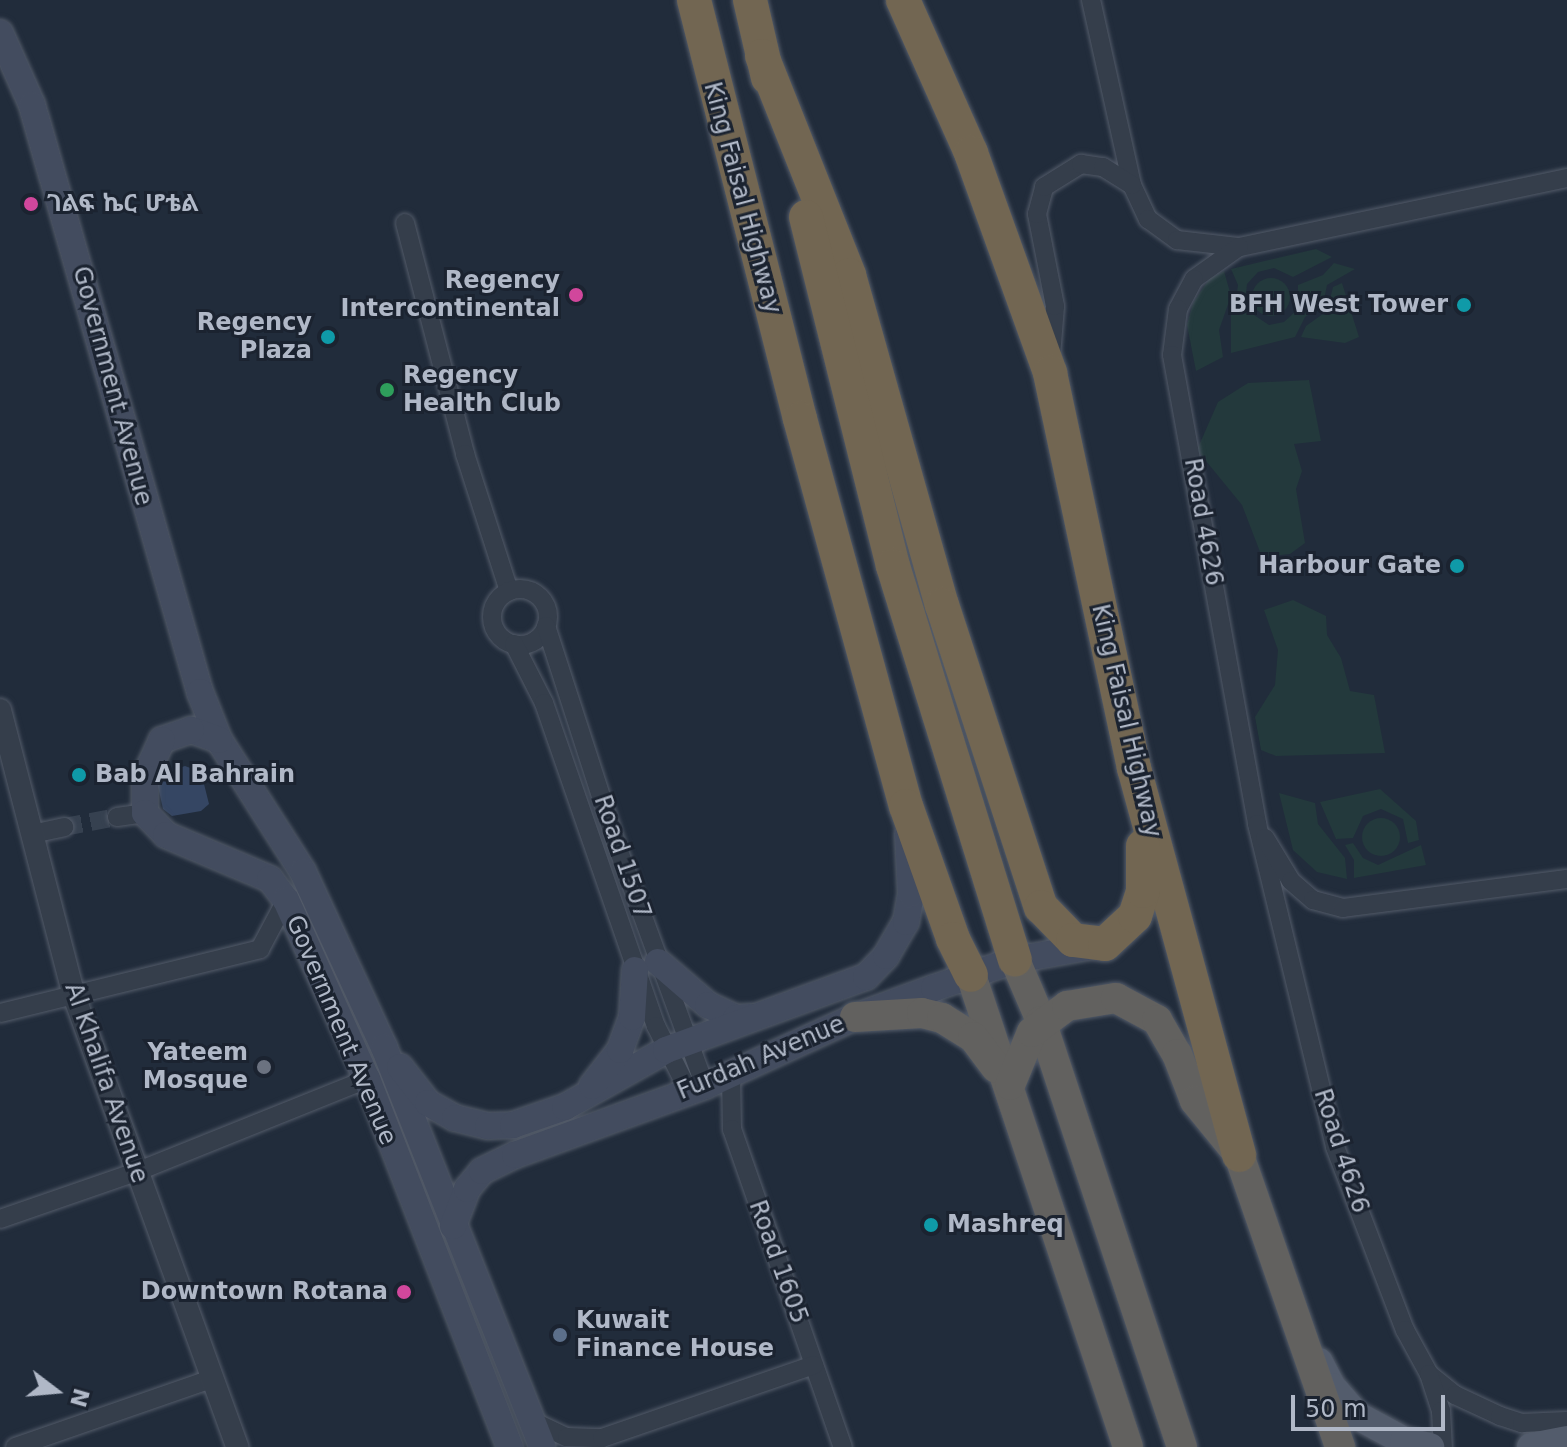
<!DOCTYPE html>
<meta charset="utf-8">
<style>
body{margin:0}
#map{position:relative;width:1567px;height:1447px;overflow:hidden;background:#212c3b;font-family:"DejaVu Sans","Noto Sans Ethiopic",sans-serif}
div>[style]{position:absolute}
.green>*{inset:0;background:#23393c}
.round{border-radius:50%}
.water>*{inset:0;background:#354663}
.minor-tunnel>*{height:18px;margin-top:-9px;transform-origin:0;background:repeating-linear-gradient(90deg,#364150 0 18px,transparent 0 27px)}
.roads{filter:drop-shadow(0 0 2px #535b69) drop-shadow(0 0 2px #535b69)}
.minor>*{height:18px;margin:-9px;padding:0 9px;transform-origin:9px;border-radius:9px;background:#353e4b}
.minor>.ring{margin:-9px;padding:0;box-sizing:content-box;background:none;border:18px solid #353e4b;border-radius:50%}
.tertiary>*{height:22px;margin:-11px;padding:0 11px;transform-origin:11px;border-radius:11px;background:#353e4b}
.secondary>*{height:26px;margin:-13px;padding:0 13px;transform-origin:13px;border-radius:13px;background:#434c5f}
.primary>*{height:28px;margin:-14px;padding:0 14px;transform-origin:14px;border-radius:14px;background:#535c6c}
.trunk>*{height:30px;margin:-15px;padding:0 15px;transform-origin:15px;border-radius:15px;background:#62615f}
.motorway>*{height:34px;margin:-17px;padding:0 17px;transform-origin:17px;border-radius:17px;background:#726652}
.dots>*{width:22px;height:22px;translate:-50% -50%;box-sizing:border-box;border:4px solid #1b2330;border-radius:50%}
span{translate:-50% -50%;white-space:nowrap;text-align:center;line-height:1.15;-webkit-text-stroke:6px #1b2330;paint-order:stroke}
.street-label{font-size:24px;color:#b0b8c7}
.poi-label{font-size:24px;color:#b0b8c7;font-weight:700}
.left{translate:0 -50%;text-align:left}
.right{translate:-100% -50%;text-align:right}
.north{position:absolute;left:16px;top:1351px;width:80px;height:80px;-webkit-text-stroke:6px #1b2330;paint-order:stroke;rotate:106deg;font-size:22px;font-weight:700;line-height:32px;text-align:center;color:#b0b8c7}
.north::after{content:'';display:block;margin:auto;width:28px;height:36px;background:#b0b8c7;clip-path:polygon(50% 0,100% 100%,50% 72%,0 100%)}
.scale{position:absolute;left:1291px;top:1395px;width:154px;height:36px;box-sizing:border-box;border:4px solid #b0b8c7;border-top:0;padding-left:10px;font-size:24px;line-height:28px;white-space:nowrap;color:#b0b8c7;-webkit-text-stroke:6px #1b2330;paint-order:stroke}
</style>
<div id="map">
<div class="green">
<i style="clip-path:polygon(1316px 249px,1332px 257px,1293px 277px,1274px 268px,1258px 272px,1247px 284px,1245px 304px,1235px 305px,1238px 285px,1231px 269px)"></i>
<i style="clip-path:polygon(1334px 263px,1355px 269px,1327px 285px,1323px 305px,1305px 317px,1295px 337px,1231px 353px,1231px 312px,1248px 311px,1269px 325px,1284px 322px,1298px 309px,1298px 285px,1323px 275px)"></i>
<i style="clip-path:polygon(1224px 271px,1231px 296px,1219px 330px,1223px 357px,1196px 371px,1187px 325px,1193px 303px,1209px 279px)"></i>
<i class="round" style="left:1252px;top:278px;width:38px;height:38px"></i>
<i style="clip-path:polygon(1342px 283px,1359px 337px,1345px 343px,1301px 337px,1306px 326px,1327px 311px,1333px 287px)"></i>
<i style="clip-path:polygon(1309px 380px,1321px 441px,1294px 444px,1302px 471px,1296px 489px,1305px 543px,1290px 554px,1262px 557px,1242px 505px,1197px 450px,1218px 402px,1248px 383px)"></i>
<i style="clip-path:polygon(1293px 600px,1326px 616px,1327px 635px,1341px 658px,1350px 691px,1374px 695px,1385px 753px,1276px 756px,1261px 750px,1255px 717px,1275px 685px,1278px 650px,1264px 610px)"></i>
<i style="clip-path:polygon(1380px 789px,1416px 821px,1419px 840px,1408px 843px,1403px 819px,1381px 809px,1363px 816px,1353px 838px,1336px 839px,1320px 802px)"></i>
<i style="clip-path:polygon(1279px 793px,1315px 803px,1318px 824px,1345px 858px,1347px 879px,1317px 872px,1293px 850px)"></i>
<i class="round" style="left:1362px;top:818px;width:38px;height:38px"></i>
<i style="clip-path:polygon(1353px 843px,1363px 858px,1378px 865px,1421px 845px,1426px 865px,1354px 878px,1354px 860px,1345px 845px)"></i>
</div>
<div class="water">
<i style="clip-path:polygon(185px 766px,201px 772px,209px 804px,201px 811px,172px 816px,163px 809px,157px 782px,164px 773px)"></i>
</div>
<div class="minor-tunnel">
<i style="left:64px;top:827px;width:54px;rotate:-10.7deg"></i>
</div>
<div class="roads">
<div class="minor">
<i style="left:1091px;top:0;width:189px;rotate:77.5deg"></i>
<i style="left:1132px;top:185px;width:38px;rotate:65deg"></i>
<i style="left:1148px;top:219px;width:36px;rotate:36deg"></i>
<i style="left:1177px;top:240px;width:61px;rotate:6.5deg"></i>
<i style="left:1567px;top:178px;width:335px;rotate:168.1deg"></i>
<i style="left:1239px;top:247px;width:55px;rotate:144.6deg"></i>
<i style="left:1194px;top:279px;width:34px;rotate:118deg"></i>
<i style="left:1178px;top:309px;width:46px;rotate:97.4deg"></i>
<i style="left:1172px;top:355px;width:477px;rotate:79.7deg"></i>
<i style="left:1257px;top:824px;width:332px;rotate:76.4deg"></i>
<i style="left:1335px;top:1147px;width:196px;rotate:69.1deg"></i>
<i style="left:1405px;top:1330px;width:50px;rotate:61.4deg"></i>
<i style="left:1429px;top:1374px;width:33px;rotate:39deg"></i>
<i style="left:1455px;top:1395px;width:50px;rotate:25deg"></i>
<i style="left:1500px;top:1416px;width:23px;rotate:18deg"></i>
<i style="left:1522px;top:1423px;width:45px;rotate:-2.5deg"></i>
<i style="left:405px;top:223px;width:239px;rotate:75.4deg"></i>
<i style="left:465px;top:454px;width:144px;rotate:72.2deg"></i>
<i style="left:1051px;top:355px;width:49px;rotate:-85.3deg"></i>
<i style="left:1055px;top:306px;width:94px;rotate:-101.1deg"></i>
<i style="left:1037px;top:214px;width:28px;rotate:-75deg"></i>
<i style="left:1044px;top:187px;width:44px;rotate:-31.9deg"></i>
<i style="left:1081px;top:164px;width:22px;rotate:8deg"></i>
<i style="left:1103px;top:167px;width:34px;rotate:32deg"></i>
<i class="ring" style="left:492px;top:589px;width:38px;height:38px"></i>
<i style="left:546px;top:626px;width:228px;rotate:72.1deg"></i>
<i style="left:616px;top:843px;width:259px;rotate:69.9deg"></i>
<i style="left:514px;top:644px;width:66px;rotate:63deg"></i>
<i style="left:544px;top:703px;width:342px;rotate:70.9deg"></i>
<i style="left:656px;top:1026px;width:74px;rotate:63.4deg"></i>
<i style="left:117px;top:817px;width:28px;rotate:-8deg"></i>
<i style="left:32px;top:834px;width:33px;rotate:-12deg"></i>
<i style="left:1265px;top:838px;width:50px;rotate:58.8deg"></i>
<i style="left:1291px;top:881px;width:29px;rotate:41deg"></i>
<i style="left:1313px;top:900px;width:31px;rotate:15deg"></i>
<i style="left:1343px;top:908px;width:226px;rotate:-7.4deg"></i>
<i style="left:0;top:1013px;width:268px;rotate:-13.8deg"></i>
<i style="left:260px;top:949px;width:55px;rotate:-62deg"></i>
<i style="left:731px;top:1074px;width:55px;rotate:89deg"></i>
<i style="left:732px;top:1129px;width:337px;rotate:70.8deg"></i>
<i style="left:0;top:1219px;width:144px;rotate:-19.1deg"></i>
<i style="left:136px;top:1172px;width:249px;rotate:-21.9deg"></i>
<i style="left:1429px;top:1374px;width:39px;rotate:72deg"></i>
<i style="left:1441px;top:1411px;width:36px;rotate:87deg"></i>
<i style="left:532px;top:1421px;width:38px;rotate:25deg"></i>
<i style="left:567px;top:1437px;width:35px;rotate:2deg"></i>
<i style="left:602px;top:1438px;width:224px;rotate:-19deg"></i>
<i style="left:15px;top:1447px;width:207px;rotate:-19.1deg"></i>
</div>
<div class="tertiary">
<i style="left:0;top:710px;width:292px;rotate:75.5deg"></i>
<i style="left:73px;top:993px;width:483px;rotate:70.1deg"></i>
</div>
<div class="secondary">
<i style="left:0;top:33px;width:79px;rotate:66deg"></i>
<i style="left:32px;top:105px;width:611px;rotate:74.03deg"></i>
<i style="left:200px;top:692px;width:52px;rotate:68.4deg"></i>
<i style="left:219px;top:740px;width:156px;rotate:57.5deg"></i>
<i style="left:303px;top:872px;width:193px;rotate:65.2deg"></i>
<i style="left:384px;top:1047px;width:430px;rotate:68.4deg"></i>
<i style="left:219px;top:740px;width:30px;rotate:-160deg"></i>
<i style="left:191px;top:730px;width:31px;rotate:161deg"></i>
<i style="left:162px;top:740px;width:41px;rotate:114.7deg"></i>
<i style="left:145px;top:777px;width:36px;rotate:90deg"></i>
<i style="left:145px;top:813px;width:30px;rotate:46deg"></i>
<i style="left:166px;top:835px;width:113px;rotate:22.9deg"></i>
<i style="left:270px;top:879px;width:26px;rotate:53deg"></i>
<i style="left:286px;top:900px;width:196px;rotate:65.7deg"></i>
<i style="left:367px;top:1079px;width:395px;rotate:68.8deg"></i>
<i style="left:658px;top:962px;width:66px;rotate:40.7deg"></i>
<i style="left:708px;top:1005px;width:31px;rotate:25deg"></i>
<i style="left:736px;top:1018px;width:16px;rotate:-4deg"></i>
<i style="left:400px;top:1067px;width:46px;rotate:52.1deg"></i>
<i style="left:428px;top:1103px;width:31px;rotate:29deg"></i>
<i style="left:455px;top:1118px;width:34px;rotate:14deg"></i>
<i style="left:488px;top:1126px;width:25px;rotate:-2deg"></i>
<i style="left:513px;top:1125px;width:55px;rotate:-19.1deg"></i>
<i style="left:565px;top:1107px;width:116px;rotate:-29.4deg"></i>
<i style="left:666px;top:1050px;width:213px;rotate:-20.1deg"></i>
<i style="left:866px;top:977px;width:29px;rotate:-46deg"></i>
<i style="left:886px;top:956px;width:39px;rotate:-60deg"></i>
<i style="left:906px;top:922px;width:28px;rotate:-80deg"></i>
<i style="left:911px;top:894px;width:60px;rotate:-92.9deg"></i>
<i style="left:592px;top:1086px;width:46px;rotate:-52.1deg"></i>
<i style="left:620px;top:1050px;width:35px;rotate:-70deg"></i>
<i style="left:632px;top:1017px;width:47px;rotate:-86.3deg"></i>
<i style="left:453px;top:1226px;width:40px;rotate:-69deg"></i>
<i style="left:467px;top:1189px;width:23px;rotate:-50deg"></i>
<i style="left:482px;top:1171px;width:37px;rotate:-26deg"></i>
<i style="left:515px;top:1155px;width:202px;rotate:-20deg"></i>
<i style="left:705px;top:1086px;width:165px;rotate:-24.7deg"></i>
<i style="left:855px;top:1017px;width:84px;rotate:-20.2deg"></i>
<i style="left:934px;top:988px;width:86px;rotate:-19.1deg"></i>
<i style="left:1015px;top:960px;width:79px;rotate:-10.2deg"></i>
</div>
<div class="primary">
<i style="left:1319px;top:1362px;width:28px;rotate:63deg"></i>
<i style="left:1332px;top:1387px;width:37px;rotate:49deg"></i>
<i style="left:1356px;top:1415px;width:55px;rotate:28.4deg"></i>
<i style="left:1404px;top:1441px;width:27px;rotate:13deg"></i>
<i style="left:1531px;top:1447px;width:37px;rotate:-11deg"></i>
</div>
<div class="trunk">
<i style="left:1015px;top:960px;width:66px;rotate:66.9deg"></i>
<i style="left:1041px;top:1021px;width:449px;rotate:71.7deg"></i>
<i style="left:971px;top:975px;width:497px;rotate:71.6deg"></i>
<i style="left:855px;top:1017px;width:67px;rotate:-3.4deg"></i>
<i style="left:922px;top:1013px;width:21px;rotate:14deg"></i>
<i style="left:942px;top:1018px;width:36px;rotate:32deg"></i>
<i style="left:973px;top:1037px;width:38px;rotate:53deg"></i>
<i style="left:1010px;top:1085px;width:57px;rotate:-67.5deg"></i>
<i style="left:1032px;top:1032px;width:44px;rotate:-36.6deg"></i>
<i style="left:1067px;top:1006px;width:50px;rotate:-9.3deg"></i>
<i style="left:1116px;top:998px;width:47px;rotate:28.2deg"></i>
<i style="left:1157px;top:1020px;width:39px;rotate:60deg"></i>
<i style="left:1177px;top:1054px;width:50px;rotate:69deg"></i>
<i style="left:1195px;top:1101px;width:70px;rotate:50.8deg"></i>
<i style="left:1239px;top:1155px;width:309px;rotate:70.9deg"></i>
</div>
<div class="motorway">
<i style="left:694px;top:0;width:432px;rotate:75.8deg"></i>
<i style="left:800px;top:419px;width:401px;rotate:74.7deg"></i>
<i style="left:906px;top:806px;width:141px;rotate:70.5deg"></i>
<i style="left:953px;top:939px;width:40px;rotate:63.4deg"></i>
<i style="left:750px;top:0;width:80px;rotate:77deg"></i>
<i style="left:903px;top:0;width:167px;rotate:66deg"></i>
<i style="left:971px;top:153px;width:234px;rotate:70.2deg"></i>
<i style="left:1050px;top:373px;width:404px;rotate:78deg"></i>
<i style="left:1134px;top:768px;width:401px;rotate:74.8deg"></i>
<i style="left:762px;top:56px;width:236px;rotate:68.3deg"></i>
<i style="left:849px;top:275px;width:343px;rotate:74.3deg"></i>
<i style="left:942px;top:605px;width:318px;rotate:71.9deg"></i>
<i style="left:1041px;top:907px;width:46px;rotate:45.9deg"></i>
<i style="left:1073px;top:940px;width:32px;rotate:7deg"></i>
<i style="left:1105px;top:944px;width:41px;rotate:-43deg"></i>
<i style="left:1135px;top:916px;width:26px;rotate:-72deg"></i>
<i style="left:1143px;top:891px;width:45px;rotate:-90deg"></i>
<i style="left:806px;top:217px;width:360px;rotate:76deg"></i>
<i style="left:893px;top:566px;width:412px;rotate:72.8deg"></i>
</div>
</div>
<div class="dots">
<i style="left:31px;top:204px;background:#d1479c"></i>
<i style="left:576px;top:295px;background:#d1479c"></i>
<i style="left:1464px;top:305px;background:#0f9aa8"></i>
<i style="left:328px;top:337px;background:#0f9aa8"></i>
<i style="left:387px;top:390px;background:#2e9e5b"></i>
<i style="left:1457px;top:566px;background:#0f9aa8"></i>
<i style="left:79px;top:775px;background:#0f9aa8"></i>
<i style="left:264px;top:1067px;background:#6b7280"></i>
<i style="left:931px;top:1225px;background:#0f9aa8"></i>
<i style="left:404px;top:1292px;background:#d1479c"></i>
<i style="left:560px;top:1335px;background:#5c6f8a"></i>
</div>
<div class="street-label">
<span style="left:742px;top:198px;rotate:75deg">King Faisal Highway</span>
<span style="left:112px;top:386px;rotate:75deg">Government Avenue</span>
<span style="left:1203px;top:522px;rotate:80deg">Road 4626</span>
<span style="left:1126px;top:721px;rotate:77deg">King Faisal Highway</span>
<span style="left:622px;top:857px;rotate:71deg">Road 1507</span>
<span style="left:341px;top:1030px;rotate:67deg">Government Avenue</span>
<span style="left:761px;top:1058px;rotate:-23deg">Furdah Avenue</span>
<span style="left:106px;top:1083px;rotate:71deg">Al Khalifa Avenue</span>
<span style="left:1341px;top:1151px;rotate:72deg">Road 4626</span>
<span style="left:778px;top:1262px;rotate:70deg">Road 1605</span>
</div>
<div class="poi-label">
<span class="left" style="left:47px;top:204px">ገልፍ ኬር ሆቴል</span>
<span class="right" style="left:560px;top:295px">Regency<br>Intercontinental</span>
<span class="right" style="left:1448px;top:305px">BFH West Tower</span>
<span class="right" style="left:312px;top:337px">Regency<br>Plaza</span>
<span class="left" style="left:403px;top:390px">Regency<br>Health Club</span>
<span class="right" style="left:1441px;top:566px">Harbour Gate</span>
<span class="left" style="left:95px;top:775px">Bab Al Bahrain</span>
<span class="right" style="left:248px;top:1067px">Yateem<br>Mosque</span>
<span class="left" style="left:947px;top:1225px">Mashreq</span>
<span class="right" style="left:388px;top:1292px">Downtown Rotana</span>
<span class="left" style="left:576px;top:1335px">Kuwait<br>Finance House</span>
</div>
<div class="north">N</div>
<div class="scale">50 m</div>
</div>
